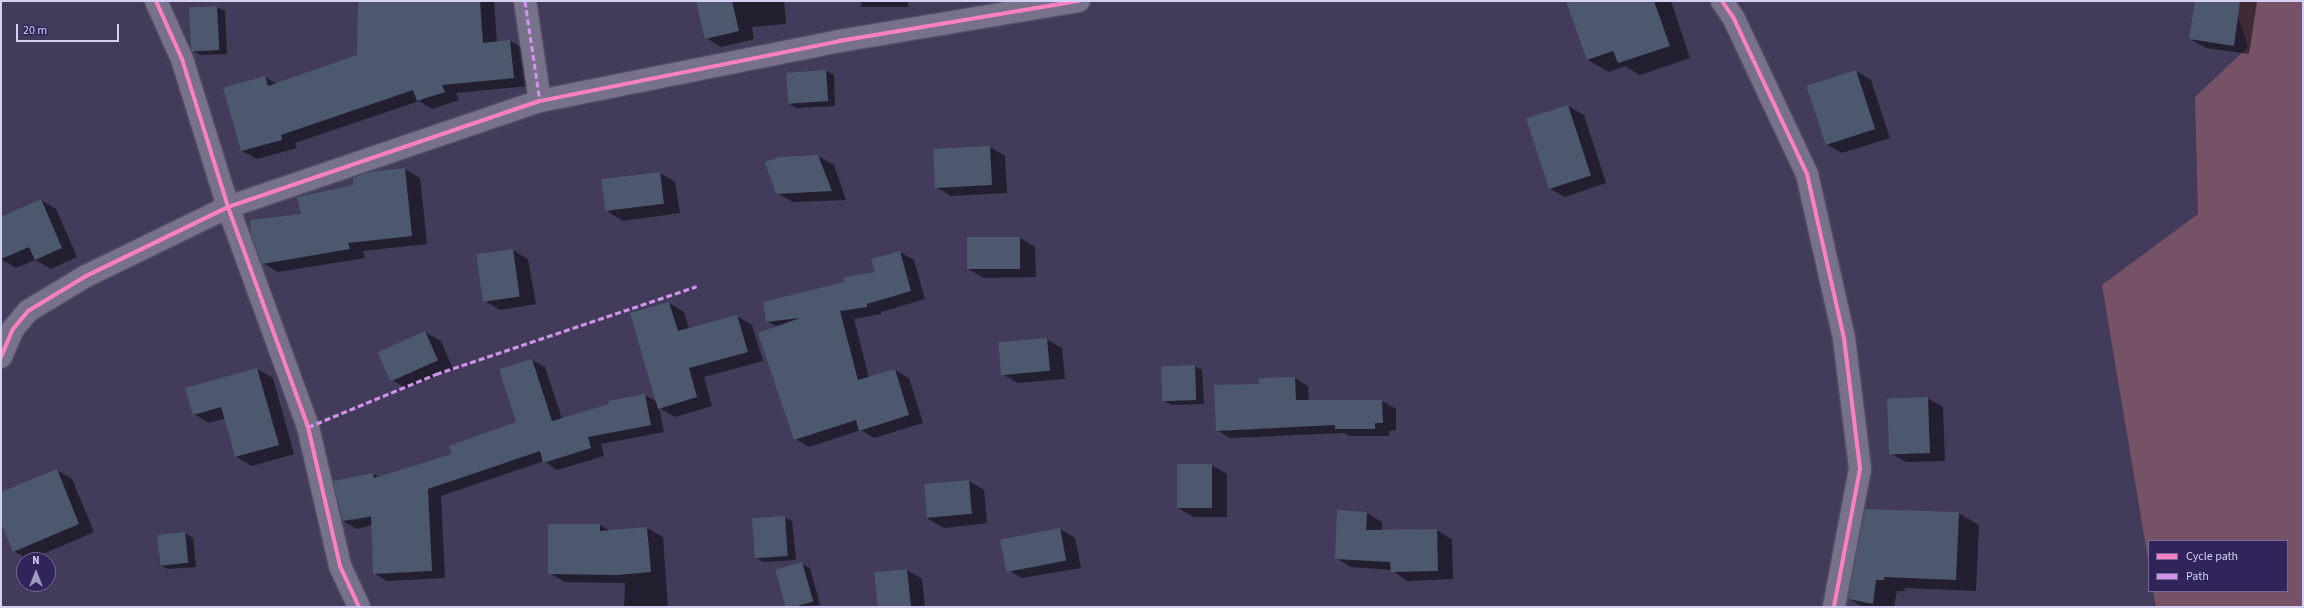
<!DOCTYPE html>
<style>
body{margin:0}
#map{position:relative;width:2304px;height:608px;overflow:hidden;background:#423b5a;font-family:"Source Sans 3",sans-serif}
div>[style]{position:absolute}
.green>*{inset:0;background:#755266}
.shadow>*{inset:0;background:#0007;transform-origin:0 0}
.building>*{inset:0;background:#4b586e;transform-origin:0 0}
.roads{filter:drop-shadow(0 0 1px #5e5974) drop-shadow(0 0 1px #5e5974)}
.minor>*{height:22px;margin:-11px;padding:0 11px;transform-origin:11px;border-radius:11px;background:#77728a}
.quiet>*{height:3px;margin-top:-1.5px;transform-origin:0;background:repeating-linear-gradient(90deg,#d193ec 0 6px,transparent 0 9px)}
.cycleway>*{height:4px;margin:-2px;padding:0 2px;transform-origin:2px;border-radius:2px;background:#ff80c0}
span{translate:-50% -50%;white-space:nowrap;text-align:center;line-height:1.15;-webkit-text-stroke:3px #30245b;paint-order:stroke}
.frame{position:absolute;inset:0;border:2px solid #d4d1f4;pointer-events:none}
.legend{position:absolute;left:2148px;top:540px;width:140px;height:52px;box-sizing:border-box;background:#30245b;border:1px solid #726998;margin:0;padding:5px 7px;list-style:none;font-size:12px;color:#d4d1f4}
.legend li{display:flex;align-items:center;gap:8px;height:20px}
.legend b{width:20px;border:1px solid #726998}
.north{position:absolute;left:16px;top:552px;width:40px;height:40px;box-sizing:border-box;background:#30245b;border:1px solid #726998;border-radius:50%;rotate:0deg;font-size:11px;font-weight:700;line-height:16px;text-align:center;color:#d4d1f4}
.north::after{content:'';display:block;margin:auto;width:14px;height:18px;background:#a19cbe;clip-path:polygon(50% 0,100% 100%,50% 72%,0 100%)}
.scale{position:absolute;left:16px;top:24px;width:103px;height:18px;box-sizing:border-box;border:2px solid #d4d1f4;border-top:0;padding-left:5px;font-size:12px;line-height:14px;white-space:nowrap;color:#d4d1f4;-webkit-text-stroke:3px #30245b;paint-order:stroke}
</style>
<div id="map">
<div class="green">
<i style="clip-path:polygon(2233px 1px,2303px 1px,2303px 607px,2156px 607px,2153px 591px,2287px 591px,2287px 541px,2149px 541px,2149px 565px,2102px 285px,2198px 214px,2195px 97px,2248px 47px)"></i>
</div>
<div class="shadow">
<i style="clip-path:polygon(358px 1px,494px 1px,497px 42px,510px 41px,525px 49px,529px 86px,456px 93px,459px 100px,432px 109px,419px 101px,295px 143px,297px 148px,257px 159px,242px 151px,265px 77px,277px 84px,358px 56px)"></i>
<i style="clip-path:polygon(697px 1px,784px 1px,786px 24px,752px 27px,754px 39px,721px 47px,706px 38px)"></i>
<i style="left:861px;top:1px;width:47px;height:6px"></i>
<i style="clip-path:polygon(1567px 1px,1671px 1px,1690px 58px,1640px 75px,1625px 66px,1609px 72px,1588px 60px)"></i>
<i style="clip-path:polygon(2196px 1px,2257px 2px,2249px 54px,2206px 48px,2190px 39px)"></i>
<i style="clip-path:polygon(217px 7px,225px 11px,227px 54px,201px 55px,193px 51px)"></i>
<i style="clip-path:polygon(826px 71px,834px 75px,835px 106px,796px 108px,788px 103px)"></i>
<i style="clip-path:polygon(1856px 71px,1871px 80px,1890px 138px,1842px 153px,1826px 144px)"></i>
<i style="clip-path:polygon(1568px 106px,1584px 115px,1606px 183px,1565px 197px,1549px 188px)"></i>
<i style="clip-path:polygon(990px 147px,1005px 156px,1007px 193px,951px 196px,936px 187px)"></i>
<i style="clip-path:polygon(818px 156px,834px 165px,846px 200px,793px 202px,777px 193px)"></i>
<i style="clip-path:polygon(405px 169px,420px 178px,427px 244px,363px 251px,365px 258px,278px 272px,263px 263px,354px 186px)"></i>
<i style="clip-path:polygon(660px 173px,675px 182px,680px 213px,623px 221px,608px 212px)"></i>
<i style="clip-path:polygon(41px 200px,56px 209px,77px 257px,51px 269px,35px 260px,16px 268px,1px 259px,1px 218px)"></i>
<i style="clip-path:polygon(1020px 238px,1035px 247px,1036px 277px,984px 278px,968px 269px)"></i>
<i style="clip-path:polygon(513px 250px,528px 259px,536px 304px,500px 310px,485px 301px)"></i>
<i style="clip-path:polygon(900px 252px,914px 260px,925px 299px,881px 312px,881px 314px,854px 319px,869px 378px,895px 370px,909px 378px,923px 423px,874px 438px,861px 430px,809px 447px,795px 439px,777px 327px,767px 321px,846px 283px,877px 273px)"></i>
<i style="clip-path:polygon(evenodd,669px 303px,684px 312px,689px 329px,737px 316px,752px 325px,763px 361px,704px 377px,712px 406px,675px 417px,659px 408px,664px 432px,601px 444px,604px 456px,557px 470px,544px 461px,441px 496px,445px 578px,387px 581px,374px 573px,372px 525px,357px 529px,343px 521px,373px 474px,379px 477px,453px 455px,517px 423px,532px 360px,545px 367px,562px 419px,645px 395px,657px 402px,669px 303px,375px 514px,376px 516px,353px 520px,353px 518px,375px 514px)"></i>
<i style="clip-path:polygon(425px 332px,441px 341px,453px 369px,406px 388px,390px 379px)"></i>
<i style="clip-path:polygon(1046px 339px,1062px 348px,1065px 379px,1018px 383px,1002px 374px)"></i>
<i style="clip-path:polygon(1194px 366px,1202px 370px,1204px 404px,1172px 405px,1164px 401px)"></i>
<i style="clip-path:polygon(257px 369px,273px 378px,294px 454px,252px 466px,236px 457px,226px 418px,209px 423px,194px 414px,187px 388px)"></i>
<i style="clip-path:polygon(1295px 378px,1308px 386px,1309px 401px,1382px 401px,1396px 409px,1396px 430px,1389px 431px,1389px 436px,1349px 436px,1344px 433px,1230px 438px,1217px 430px,1260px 385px)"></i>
<i style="clip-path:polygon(1927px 398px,1943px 407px,1945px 461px,1906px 462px,1890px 453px)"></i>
<i style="clip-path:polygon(1211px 465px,1227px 474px,1227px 517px,1194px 517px,1178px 508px)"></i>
<i style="clip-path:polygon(57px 470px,72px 479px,94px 532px,29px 560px,14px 551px,1px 520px,1px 493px)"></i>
<i style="clip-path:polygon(969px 481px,984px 490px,987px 523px,944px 528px,928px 519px)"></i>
<i style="clip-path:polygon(1367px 513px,1382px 522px,1382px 531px,1436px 530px,1452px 539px,1453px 579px,1407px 581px,1392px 570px,1351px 567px,1336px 558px)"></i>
<i style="clip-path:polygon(1958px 513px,1979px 525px,1976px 591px,1905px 588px,1905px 591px,1897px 591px,1894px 607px,1863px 607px,1849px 599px)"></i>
<i style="clip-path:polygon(784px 517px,792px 521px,796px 560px,764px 562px,756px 558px)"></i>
<i style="clip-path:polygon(600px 525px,610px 531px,647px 528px,663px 537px,668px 607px,624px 607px,625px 583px,565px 582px,549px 573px)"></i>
<i style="clip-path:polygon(1060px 529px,1075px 538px,1081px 568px,1022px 578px,1007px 569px)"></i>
<i style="clip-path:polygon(185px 533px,193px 538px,196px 567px,168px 569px,160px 565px,158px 535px)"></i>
<i style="clip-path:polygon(802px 564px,810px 568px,820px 605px,786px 607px,776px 571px)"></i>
<i style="clip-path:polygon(907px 570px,922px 579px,925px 607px,879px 607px)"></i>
</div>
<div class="building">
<i style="clip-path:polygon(358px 1px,480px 1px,483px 43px,510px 40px,514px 78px,442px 85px,445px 92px,417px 101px,413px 90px,281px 135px,282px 140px,241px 151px,223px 88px,265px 76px,268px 86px,357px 55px)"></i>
<i style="clip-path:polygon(696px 1px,732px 1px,739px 31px,705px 39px)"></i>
<i style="clip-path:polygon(1566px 1px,1654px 1px,1670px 46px,1618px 63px,1613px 51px,1587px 60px)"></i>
<i style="clip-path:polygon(2195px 1px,2240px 1px,2234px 46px,2189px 39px)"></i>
<i style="left:217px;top:6px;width:44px;height:28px;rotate:87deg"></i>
<i style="left:826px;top:70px;width:31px;height:40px;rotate:86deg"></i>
<i style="left:1856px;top:70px;width:62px;height:52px;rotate:72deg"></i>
<i style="left:1568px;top:105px;width:74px;height:44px;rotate:72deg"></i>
<i style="left:990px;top:146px;width:39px;height:57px;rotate:87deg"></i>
<i style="clip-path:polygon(818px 155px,832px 191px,776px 194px,765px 162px,779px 157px)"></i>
<i style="clip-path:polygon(405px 168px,412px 236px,348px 243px,350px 249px,262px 264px,251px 235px,250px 220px,301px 214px,297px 197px,353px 185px,353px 178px,369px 172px)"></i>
<i style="left:660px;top:172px;width:32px;height:59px;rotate:83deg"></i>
<i style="clip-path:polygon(41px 199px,62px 248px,35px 260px,29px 247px,1px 259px,1px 217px)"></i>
<i style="left:1020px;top:237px;width:32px;height:53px;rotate:90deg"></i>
<i style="left:513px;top:249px;width:48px;height:37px;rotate:82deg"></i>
<i style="clip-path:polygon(900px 251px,911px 291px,867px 304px,867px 307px,840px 311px,858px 380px,895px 369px,909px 415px,859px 431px,856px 420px,794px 440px,758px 333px,800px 318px,766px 322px,763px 302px,844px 282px,844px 277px,875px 272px,871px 259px)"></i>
<i style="clip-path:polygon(669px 302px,678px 331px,737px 315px,748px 352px,689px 368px,697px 397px,658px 409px,630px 313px)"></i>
<i style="left:425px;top:331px;width:32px;height:52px;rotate:66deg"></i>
<i style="left:1047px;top:338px;width:33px;height:49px;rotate:85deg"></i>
<i style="clip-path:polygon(532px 359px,552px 421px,609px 404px,608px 401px,645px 394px,651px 425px,588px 437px,591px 448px,543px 463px,540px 451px,428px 489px,432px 571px,373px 574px,371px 516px,343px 521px,333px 481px,373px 473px,374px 478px,452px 454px,449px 446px,516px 422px,499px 369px)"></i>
<i style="left:1195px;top:365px;width:35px;height:34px;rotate:88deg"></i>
<i style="clip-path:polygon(257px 368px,279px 445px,235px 457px,221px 407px,193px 415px,185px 388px)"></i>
<i style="clip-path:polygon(1295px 377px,1296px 400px,1382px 400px,1383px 423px,1375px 423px,1375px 429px,1335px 429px,1335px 425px,1216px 431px,1214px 385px,1259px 384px,1259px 378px)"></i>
<i style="left:1928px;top:397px;width:56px;height:41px;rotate:88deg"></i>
<i style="left:1212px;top:464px;width:44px;height:35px;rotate:90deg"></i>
<i style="clip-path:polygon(57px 469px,79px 524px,13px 552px,1px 523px,1px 492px)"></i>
<i style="left:969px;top:480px;width:34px;height:45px;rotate:85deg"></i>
<i style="clip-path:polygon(1865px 509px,1959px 512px,1956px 580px,1884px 577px,1884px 580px,1876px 580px,1873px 604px,1848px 599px)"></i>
<i style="clip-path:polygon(1337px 510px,1367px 512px,1366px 530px,1437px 529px,1438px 571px,1391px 572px,1390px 562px,1335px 559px)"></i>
<i style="left:785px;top:516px;width:40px;height:33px;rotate:86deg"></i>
<i style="clip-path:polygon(548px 524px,600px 524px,600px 531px,647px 527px,651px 572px,616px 575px,548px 574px)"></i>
<i style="left:1060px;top:528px;width:33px;height:61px;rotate:79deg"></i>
<i style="left:185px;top:532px;width:31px;height:28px;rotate:84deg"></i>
<i style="left:802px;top:562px;width:41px;height:28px;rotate:74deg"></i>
<i style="left:907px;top:569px;width:38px;height:33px;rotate:84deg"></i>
</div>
<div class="roads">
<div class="minor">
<i style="left:156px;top:1px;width:64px;rotate:65.9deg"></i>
<i style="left:182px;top:59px;width:155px;rotate:72.7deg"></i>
<i style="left:228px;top:207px;width:234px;rotate:70deg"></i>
<i style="left:308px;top:427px;width:143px;rotate:77deg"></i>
<i style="left:340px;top:566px;width:45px;rotate:65.1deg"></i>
<i style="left:525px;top:1px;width:101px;rotate:81.5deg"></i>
<i style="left:1722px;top:1px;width:22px;rotate:56deg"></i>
<i style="left:1734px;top:19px;width:171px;rotate:64.8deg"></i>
<i style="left:1807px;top:174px;width:168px;rotate:77.3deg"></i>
<i style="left:1844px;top:338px;width:132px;rotate:83deg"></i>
<i style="left:1860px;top:469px;width:140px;rotate:100.7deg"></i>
<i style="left:1px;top:357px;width:30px;rotate:-67deg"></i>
<i style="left:13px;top:329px;width:23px;rotate:-50deg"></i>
<i style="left:28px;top:311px;width:68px;rotate:-31.1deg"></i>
<i style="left:86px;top:276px;width:158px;rotate:-25.9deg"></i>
<i style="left:228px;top:207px;width:330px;rotate:-18.8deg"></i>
<i style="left:540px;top:101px;width:305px;rotate:-11.3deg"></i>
<i style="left:839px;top:41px;width:243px;rotate:-9.5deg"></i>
</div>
</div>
<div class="quiet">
<i style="left:525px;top:1px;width:101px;rotate:81.5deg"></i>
<i style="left:308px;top:427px;width:139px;rotate:-22.5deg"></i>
<i style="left:436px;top:374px;width:275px;rotate:-18.6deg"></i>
</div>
<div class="cycleway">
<i style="left:156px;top:1px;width:64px;rotate:65.9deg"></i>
<i style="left:182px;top:59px;width:155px;rotate:72.7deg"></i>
<i style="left:228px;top:207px;width:234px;rotate:70deg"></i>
<i style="left:308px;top:427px;width:143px;rotate:77deg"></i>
<i style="left:340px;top:566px;width:45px;rotate:65.1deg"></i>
<i style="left:1722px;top:1px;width:22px;rotate:56deg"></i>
<i style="left:1734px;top:19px;width:171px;rotate:64.8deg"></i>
<i style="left:1807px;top:174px;width:168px;rotate:77.3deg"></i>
<i style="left:1844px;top:338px;width:132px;rotate:83deg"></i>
<i style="left:1860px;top:469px;width:140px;rotate:100.7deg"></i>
<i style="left:1px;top:357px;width:30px;rotate:-67deg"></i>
<i style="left:13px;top:329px;width:23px;rotate:-50deg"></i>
<i style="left:28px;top:311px;width:68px;rotate:-31.1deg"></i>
<i style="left:86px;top:276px;width:158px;rotate:-25.9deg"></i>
<i style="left:228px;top:207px;width:330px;rotate:-18.8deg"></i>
<i style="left:540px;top:101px;width:305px;rotate:-11.3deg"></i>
<i style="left:839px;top:41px;width:243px;rotate:-9.5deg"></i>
</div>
<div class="frame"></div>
<ul class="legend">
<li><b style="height:5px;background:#ff80c0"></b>Cycle path</li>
<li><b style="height:5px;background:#d193ec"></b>Path</li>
</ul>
<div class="north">N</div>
<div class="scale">20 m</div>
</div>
